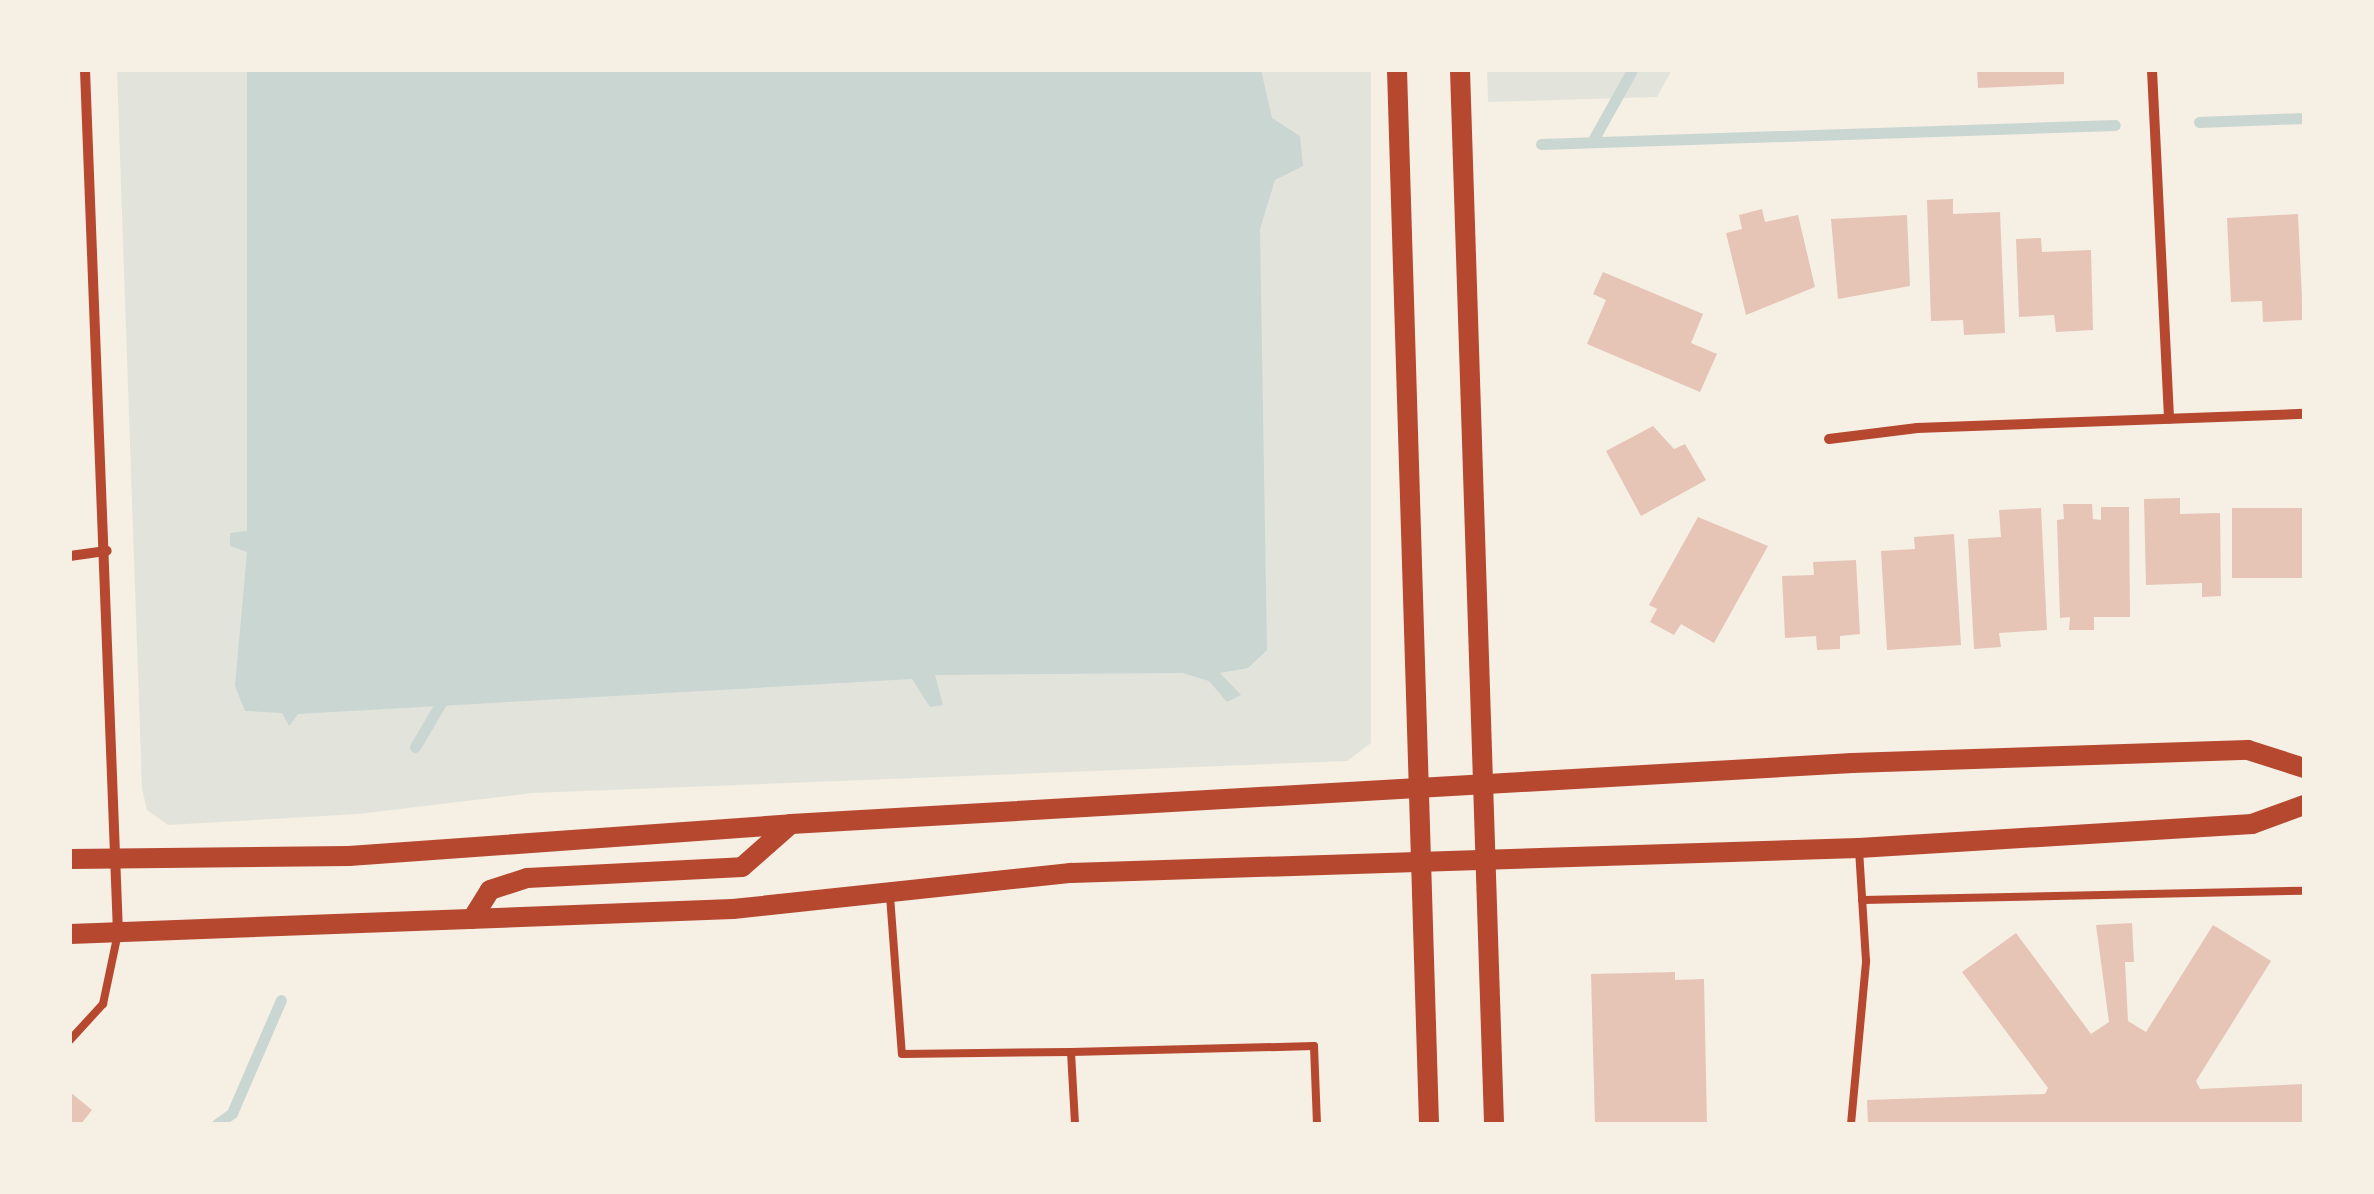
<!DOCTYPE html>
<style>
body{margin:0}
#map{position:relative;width:2374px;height:1194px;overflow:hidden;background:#f6efe4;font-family:"DM Sans",sans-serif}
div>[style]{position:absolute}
.green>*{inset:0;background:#e2e4dc}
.water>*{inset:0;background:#c9d6d2}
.stream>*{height:11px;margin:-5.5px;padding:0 5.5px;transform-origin:5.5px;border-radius:5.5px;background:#c9d6d2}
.building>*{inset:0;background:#e6c5b7;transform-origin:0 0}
.service>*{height:8px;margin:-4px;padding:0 4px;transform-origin:4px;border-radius:4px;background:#b5482f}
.minor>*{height:10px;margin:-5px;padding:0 5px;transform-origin:5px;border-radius:5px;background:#b5482f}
.secondary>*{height:20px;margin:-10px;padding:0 10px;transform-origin:10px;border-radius:10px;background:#b5482f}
span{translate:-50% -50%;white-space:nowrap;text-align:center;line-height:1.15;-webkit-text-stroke:9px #f6efe4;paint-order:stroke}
.frame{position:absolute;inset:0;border:72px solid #f6efe4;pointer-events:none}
</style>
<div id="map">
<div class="green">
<i style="clip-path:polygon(117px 70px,1371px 70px,1371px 743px,1347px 761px,532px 793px,358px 814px,168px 825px,147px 810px,142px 789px)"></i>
<i style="clip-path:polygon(1487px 70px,1672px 70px,1657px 97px,1488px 102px)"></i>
</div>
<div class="water">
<i style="clip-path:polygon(247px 70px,1261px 70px,1272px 118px,1300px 136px,1303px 166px,1275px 180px,1260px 229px,1267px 650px,1248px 668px,1220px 673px,1241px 695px,1227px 702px,1209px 681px,1183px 673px,935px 675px,943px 705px,930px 707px,912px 679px,298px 714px,289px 726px,282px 713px,245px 711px,235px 686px,247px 552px,230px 546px,230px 533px,247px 531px)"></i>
</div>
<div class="stream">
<i style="left:2199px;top:122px;width:105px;rotate:-2.2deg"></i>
<i style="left:1592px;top:142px;width:82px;rotate:-60.9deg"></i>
<i style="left:1541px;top:144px;width:574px;rotate:-1.9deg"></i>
<i style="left:415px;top:747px;width:59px;rotate:-59.5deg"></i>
<i style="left:217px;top:1124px;width:19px;rotate:-36deg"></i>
<i style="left:232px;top:1113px;width:123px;rotate:-66.6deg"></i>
</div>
<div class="building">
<i style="clip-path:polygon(1977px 70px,2064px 70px,2064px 84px,1978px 88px)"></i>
<i style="clip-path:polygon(1953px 199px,1953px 214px,2000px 212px,2005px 333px,1964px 335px,1963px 320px,1931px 321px,1927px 200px)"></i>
<i style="clip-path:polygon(1762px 209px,1765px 222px,1798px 215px,1815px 287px,1746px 315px,1726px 233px,1742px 229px,1739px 215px)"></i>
<i style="clip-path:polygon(2298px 214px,2303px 320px,2263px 322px,2262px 301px,2231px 302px,2227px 218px)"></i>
<i style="clip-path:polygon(1907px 215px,1910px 286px,1838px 299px,1831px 219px)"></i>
<i style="clip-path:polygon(2041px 238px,2042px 252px,2091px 250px,2093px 330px,2056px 332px,2054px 315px,2019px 317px,2016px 239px)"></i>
<i style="clip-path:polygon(1603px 272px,1703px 314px,1691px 343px,1717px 354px,1700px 392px,1587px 344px,1606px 300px,1593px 294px)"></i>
<i style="clip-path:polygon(1653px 426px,1674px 449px,1685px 444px,1706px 480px,1641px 516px,1606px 451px)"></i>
<i style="clip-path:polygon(2180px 498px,2180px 514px,2220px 513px,2221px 596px,2202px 597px,2202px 583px,2146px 585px,2144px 499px)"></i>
<i style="clip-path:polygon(2063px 504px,2092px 504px,2093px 519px,2101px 520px,2101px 507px,2129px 507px,2130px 617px,2094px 617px,2094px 630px,2069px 630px,2070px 617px,2060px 618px,2057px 520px,2064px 519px)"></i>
<i style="clip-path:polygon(2041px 508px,2047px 630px,1999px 633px,2001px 647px,1974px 649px,1968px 539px,2001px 537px,1999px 510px)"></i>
<i style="left:2304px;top:508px;width:70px;height:72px;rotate:90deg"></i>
<i style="clip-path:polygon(1698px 517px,1768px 546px,1714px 643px,1681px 624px,1674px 635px,1650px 622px,1657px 609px,1649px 605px)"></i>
<i style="clip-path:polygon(1954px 534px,1961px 645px,1887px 650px,1881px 551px,1915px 549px,1914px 537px)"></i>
<i style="clip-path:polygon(1856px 560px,1860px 634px,1840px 636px,1840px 649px,1817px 650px,1816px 636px,1785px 638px,1782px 576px,1814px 575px,1813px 562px)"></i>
<i style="clip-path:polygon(2132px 923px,2134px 962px,2125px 962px,2128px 1021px,2146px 1032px,2213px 925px,2271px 961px,2196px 1081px,2200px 1089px,2304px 1084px,2304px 1124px,1868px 1124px,1867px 1100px,2045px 1094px,2048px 1088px,1962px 972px,2016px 933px,2091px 1034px,2109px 1022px,2096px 925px)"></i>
<i style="clip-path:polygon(1675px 972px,1675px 980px,1704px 979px,1707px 1124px,1595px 1124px,1591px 974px)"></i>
<i style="clip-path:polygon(70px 1092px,92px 1110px,81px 1124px,70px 1124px)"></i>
</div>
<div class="service">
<i style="left:890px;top:896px;width:158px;rotate:85.7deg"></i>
<i style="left:902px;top:1054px;width:169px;rotate:-0.7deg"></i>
<i style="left:1071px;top:1052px;width:72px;rotate:86.8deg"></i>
<i style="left:1862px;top:900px;width:442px;rotate:-1.2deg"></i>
<i style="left:70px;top:1040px;width:49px;rotate:-47.5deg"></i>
<i style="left:103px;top:1004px;width:73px;rotate:-78.1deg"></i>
<i style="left:1071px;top:1052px;width:243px;rotate:-1.4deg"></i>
<i style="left:1314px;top:1046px;width:78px;rotate:87.8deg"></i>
<i style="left:1851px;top:1124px;width:164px;rotate:-84.7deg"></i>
<i style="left:1866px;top:961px;width:112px;rotate:-93.6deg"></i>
</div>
<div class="minor">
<i style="left:85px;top:70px;width:864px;rotate:87.81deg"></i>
<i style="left:2152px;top:70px;width:349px;rotate:87.2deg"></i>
<i style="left:1829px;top:439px;width:89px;rotate:-7.1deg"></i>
<i style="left:1917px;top:428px;width:387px;rotate:-2.1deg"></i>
<i style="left:70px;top:556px;width:37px;rotate:-8deg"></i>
</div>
<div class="secondary">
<i style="left:1397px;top:70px;width:1054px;rotate:88.26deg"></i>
<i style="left:1460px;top:70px;width:1055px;rotate:88.15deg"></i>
<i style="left:70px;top:859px;width:279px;rotate:-0.6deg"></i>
<i style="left:349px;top:856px;width:443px;rotate:-4.1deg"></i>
<i style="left:791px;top:824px;width:1063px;rotate:-3.29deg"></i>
<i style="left:1852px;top:763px;width:396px;rotate:-1.9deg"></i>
<i style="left:2248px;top:750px;width:59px;rotate:17.8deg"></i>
<i style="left:472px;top:919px;width:34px;rotate:-58deg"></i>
<i style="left:490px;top:890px;width:39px;rotate:-18deg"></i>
<i style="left:527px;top:878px;width:215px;rotate:-2.9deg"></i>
<i style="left:742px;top:867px;width:65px;rotate:-41.3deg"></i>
<i style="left:70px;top:934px;width:663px;rotate:-2.16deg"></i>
<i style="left:733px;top:909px;width:340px;rotate:-6.1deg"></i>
<i style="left:1071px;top:873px;width:788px;rotate:-1.82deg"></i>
<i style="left:1859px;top:848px;width:394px;rotate:-3.5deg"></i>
<i style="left:2252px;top:824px;width:55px;rotate:-20.1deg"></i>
</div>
<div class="frame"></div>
</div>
